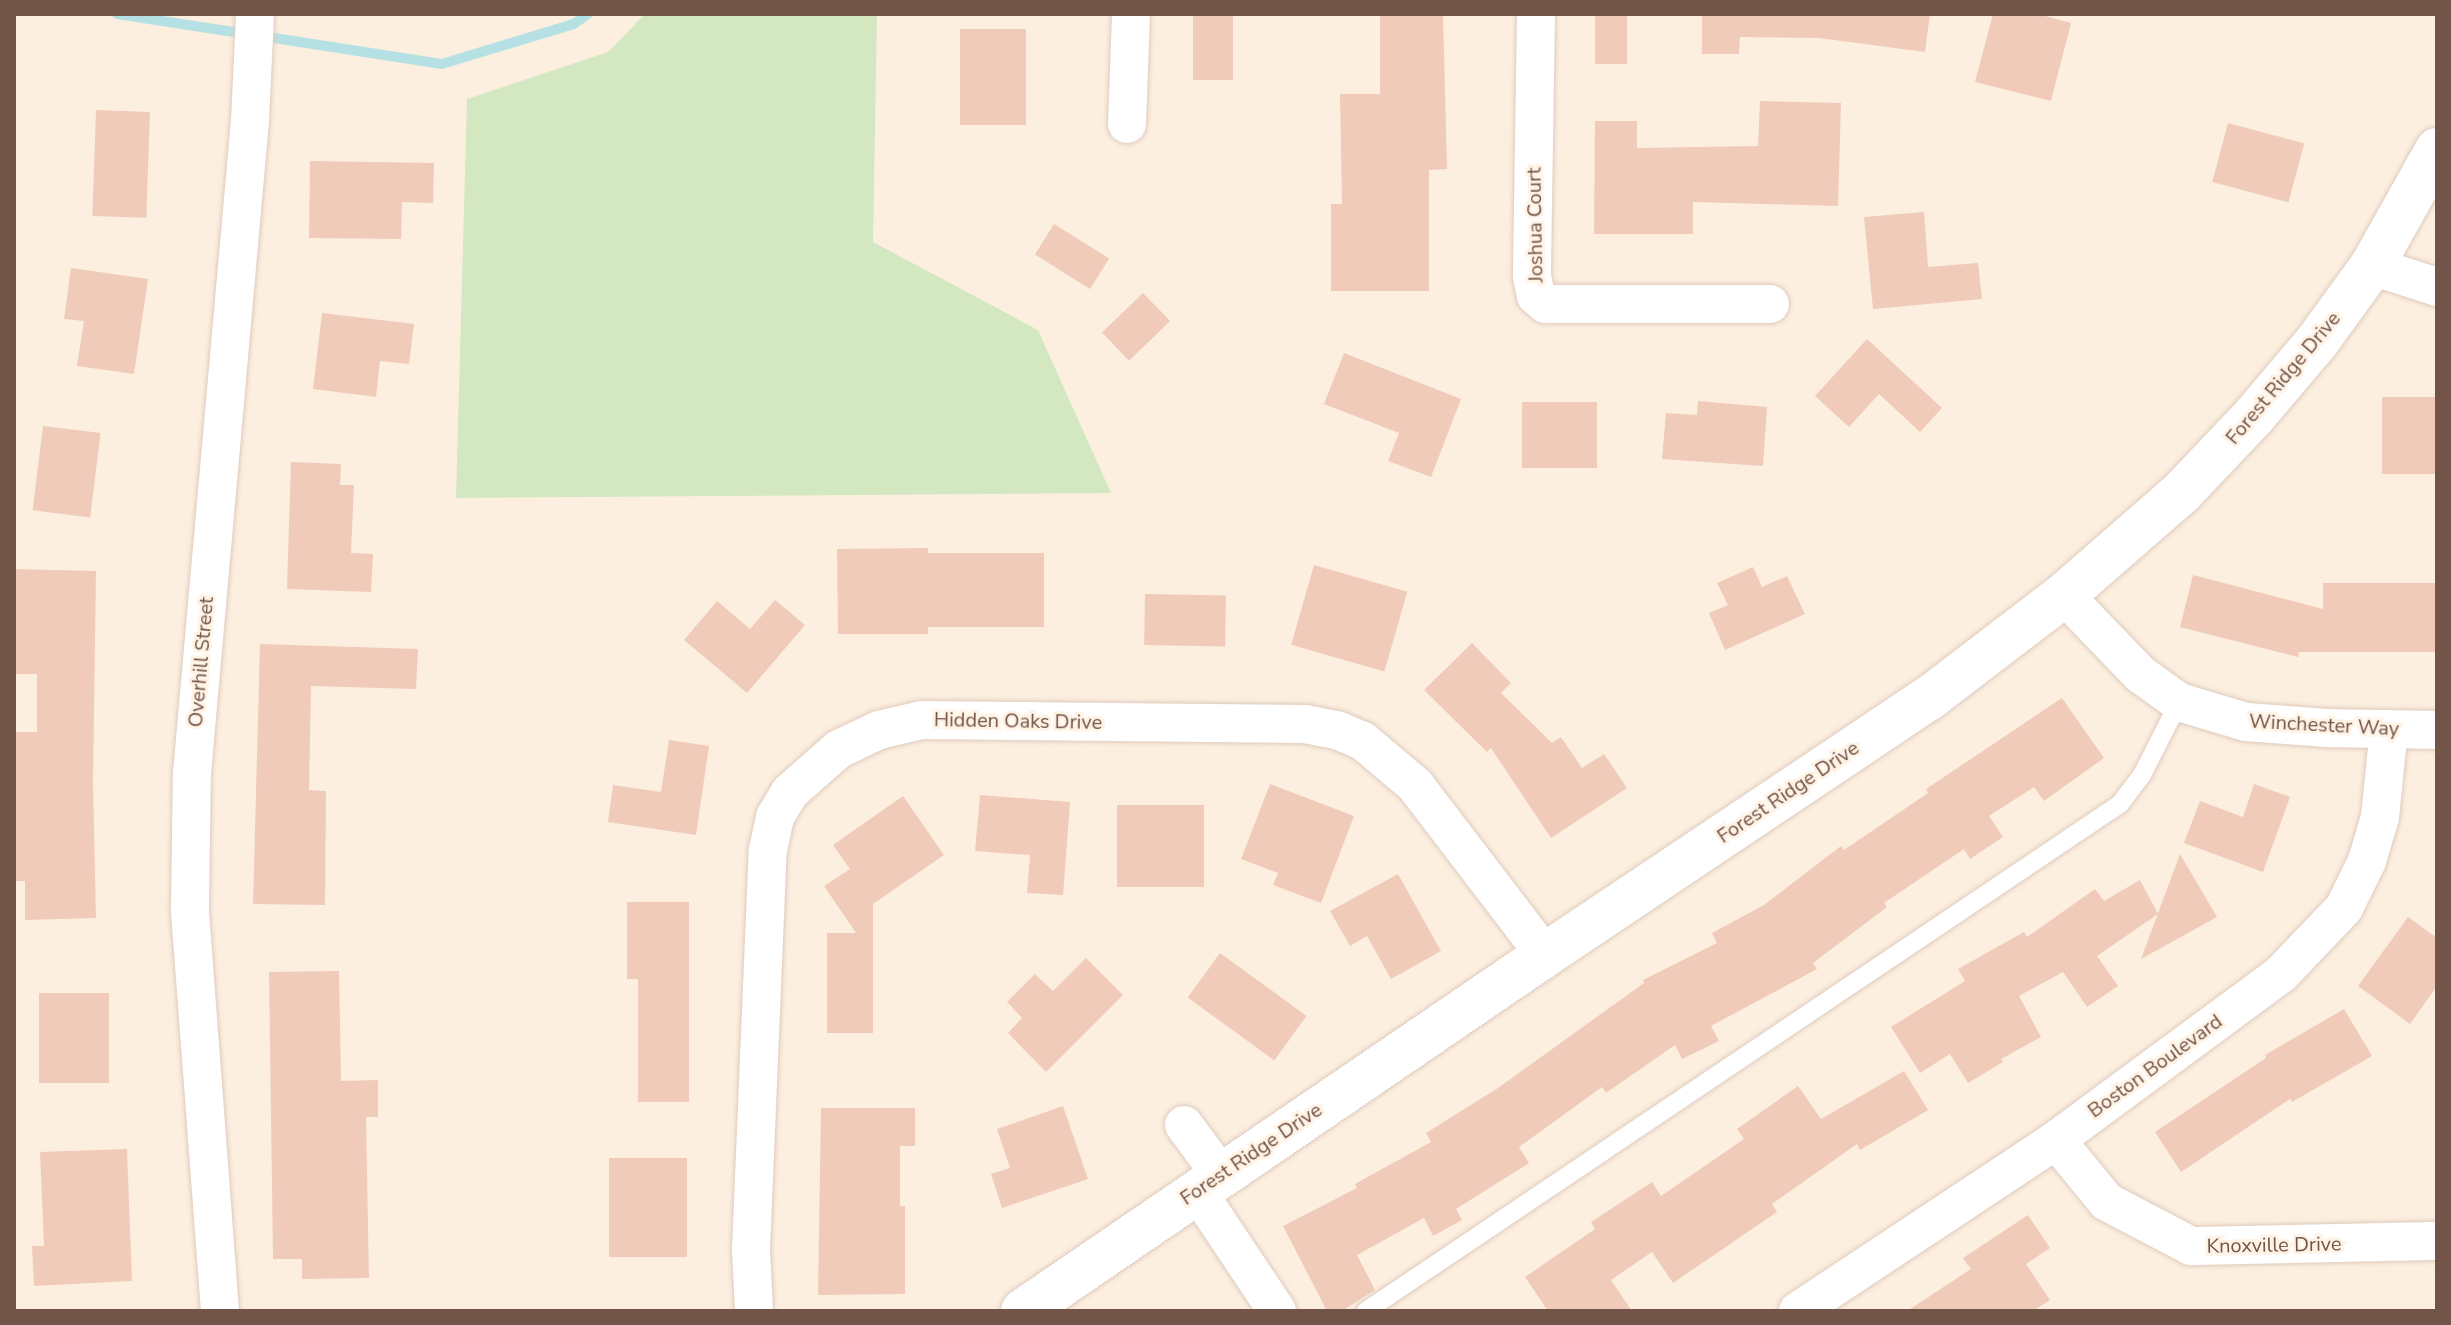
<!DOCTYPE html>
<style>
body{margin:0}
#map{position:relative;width:2451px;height:1325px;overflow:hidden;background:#fcefe0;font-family:"Nunito Sans",sans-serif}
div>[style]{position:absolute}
.green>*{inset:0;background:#d3e8c0}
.stream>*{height:10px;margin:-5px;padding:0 5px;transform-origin:5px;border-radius:5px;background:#b6e1e4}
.building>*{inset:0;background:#f0cbb9;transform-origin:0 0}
.roads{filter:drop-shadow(0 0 2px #dfcbbd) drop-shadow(0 0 2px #dfcbbd)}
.service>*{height:18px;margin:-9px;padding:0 9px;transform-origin:9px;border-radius:9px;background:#fff}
.minor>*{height:38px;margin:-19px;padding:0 19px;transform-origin:19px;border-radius:19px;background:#fff}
.secondary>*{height:44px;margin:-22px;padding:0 22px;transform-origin:22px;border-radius:22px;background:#fff}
span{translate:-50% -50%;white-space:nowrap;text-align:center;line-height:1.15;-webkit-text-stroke:6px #fff3e6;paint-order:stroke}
.street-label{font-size:20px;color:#725448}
.frame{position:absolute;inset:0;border:16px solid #725448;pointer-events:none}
</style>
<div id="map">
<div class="green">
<i style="clip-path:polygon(645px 14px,877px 14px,873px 242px,1038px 330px,1111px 493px,456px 498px,467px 99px,608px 52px)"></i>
</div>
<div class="stream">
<i style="left:117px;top:14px;width:131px;rotate:8.8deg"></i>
<i style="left:261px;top:36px;width:183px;rotate:8.8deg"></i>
<i style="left:442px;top:64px;width:138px;rotate:-16.9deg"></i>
<i style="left:574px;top:24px;width:17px;rotate:-36deg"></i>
</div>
<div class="building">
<i style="left:1193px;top:14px;width:40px;height:66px"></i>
<i style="clip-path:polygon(1380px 14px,1443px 14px,1447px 169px,1429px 170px,1429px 291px,1331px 291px,1331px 204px,1342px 204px,1340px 94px,1380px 94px)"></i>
<i style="left:1595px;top:14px;width:32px;height:50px"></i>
<i style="clip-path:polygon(1702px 14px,1930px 14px,1925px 52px,1819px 38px,1740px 37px,1739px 54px,1702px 54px)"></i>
<i style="clip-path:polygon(1993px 14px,2038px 14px,2071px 23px,2051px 101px,1975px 82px)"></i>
<i style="left:960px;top:29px;width:66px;height:96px"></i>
<i style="clip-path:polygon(1760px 101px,1841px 103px,1838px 206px,1693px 202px,1693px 234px,1594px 234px,1595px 121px,1637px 121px,1637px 148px,1758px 146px)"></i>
<i style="left:96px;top:110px;width:54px;height:106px;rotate:2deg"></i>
<i style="left:2228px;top:123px;width:79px;height:61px;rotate:15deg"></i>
<i style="clip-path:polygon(310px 161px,434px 163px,433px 203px,402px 202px,401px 239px,309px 238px)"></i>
<i style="clip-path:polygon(1924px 212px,1928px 267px,1978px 263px,1982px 299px,1873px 309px,1864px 217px)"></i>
<i style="left:1054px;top:224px;width:65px;height:36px;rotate:32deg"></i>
<i style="clip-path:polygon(71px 268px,148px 279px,134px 374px,77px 366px,84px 321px,64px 319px)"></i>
<i style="left:1143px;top:293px;width:39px;height:57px;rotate:46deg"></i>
<i style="clip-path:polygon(322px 313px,414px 324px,409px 364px,380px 361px,376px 397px,313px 389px)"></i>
<i style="clip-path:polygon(1867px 339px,1942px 408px,1920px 432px,1879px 394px,1849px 427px,1815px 396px)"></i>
<i style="clip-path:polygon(1344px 353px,1461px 399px,1431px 477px,1388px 461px,1399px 433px,1324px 404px)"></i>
<i style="left:2382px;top:397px;width:55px;height:77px"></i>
<i style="clip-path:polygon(1698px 401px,1767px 407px,1763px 466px,1662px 459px,1666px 413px,1697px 415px)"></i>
<i style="left:1522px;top:402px;width:75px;height:66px"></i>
<i style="left:43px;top:426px;width:58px;height:85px;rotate:7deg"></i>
<i style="clip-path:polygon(291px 462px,341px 464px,340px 485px,354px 485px,351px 553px,373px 554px,371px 592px,287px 589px)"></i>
<i style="clip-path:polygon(928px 548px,928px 553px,1044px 553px,1044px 627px,928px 627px,928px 634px,838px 634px,837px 549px)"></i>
<i style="left:1314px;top:565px;width:97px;height:83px;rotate:16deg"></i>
<i style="clip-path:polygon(1753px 567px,1762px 587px,1787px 576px,1805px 614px,1725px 650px,1709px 613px,1728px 605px,1717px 583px)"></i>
<i style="clip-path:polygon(14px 569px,96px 571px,93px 783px,96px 918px,25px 920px,25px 881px,14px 881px,14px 732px,37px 732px,37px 674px,14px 674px)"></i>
<i style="clip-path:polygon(2193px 575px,2323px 609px,2323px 583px,2437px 583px,2437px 652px,2299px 652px,2298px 657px,2180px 627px)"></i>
<i style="left:1145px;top:594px;width:81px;height:51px;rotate:1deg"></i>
<i style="clip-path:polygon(775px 600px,805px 625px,747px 693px,684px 640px,717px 601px,750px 629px)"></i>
<i style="clip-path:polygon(1472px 643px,1511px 683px,1501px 693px,1552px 743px,1561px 737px,1582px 768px,1604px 754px,1627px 788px,1551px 838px,1491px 748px,1487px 752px,1424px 690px)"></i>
<i style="clip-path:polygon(260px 644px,418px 649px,416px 689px,311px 686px,309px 790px,326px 791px,325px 905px,253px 904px)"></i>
<i style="clip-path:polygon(2062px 698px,2104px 758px,2044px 801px,2034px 787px,1989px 816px,2003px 837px,1970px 859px,1964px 849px,1884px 903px,1887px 907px,1813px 963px,1817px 969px,1711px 1026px,1719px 1041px,1682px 1059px,1675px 1045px,1606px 1093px,1602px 1087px,1519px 1147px,1529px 1163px,1456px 1209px,1462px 1220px,1433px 1236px,1424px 1218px,1357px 1255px,1375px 1290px,1342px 1311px,1327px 1311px,1283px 1226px,1357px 1188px,1355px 1184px,1431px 1142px,1426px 1133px,1498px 1088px,1644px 983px,1643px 980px,1717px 943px,1712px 933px,1764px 905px,1841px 846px,1844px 850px,1928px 793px,1926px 789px)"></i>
<i style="clip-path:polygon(669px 740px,709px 746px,696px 835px,608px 822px,613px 785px,661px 792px)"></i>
<i style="clip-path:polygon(1270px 784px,1354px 816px,1321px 903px,1273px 885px,1278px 873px,1241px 859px)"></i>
<i style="clip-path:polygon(2254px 784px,2290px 797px,2263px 872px,2184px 843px,2200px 801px,2243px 817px)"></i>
<i style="clip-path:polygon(980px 795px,1070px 802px,1063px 895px,1027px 893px,1030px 855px,975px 851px)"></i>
<i style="clip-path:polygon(903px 796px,944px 855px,873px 904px,873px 1033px,827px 1033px,827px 933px,856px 933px,824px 886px,850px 869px,833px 845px)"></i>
<i style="left:1117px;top:805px;width:87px;height:82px"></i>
<i style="clip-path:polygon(2180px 854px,2217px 917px,2141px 959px)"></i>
<i style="clip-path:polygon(1398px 874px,1441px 951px,1391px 979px,1367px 936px,1350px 946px,1330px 911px)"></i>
<i style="clip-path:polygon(2140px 880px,2158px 914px,2097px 956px,2118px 986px,2087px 1007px,2063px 972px,2019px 996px,2041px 1037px,2001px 1059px,2003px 1062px,1968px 1083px,1950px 1054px,1920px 1073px,1891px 1027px,1965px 981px,1958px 969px,2024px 932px,2027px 937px,2095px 889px,2104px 901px)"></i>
<i style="clip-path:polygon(627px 902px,689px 902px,689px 1102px,638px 1102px,638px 979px,627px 979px)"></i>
<i style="clip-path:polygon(2408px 917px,2437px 938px,2437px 986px,2410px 1024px,2358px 986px)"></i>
<i style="left:1220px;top:953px;width:107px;height:55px;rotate:36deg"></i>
<i style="clip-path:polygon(1086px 958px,1123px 995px,1046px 1072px,1008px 1033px,1022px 1018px,1007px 1002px,1035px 974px,1053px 991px)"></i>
<i style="clip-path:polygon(339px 971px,341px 1081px,378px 1080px,378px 1117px,366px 1117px,369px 1278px,302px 1279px,302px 1259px,273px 1259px,269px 972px)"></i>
<i style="left:39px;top:993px;width:70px;height:90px"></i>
<i style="clip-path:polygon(2344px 1009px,2372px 1056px,2292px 1102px,2290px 1099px,2181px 1172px,2155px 1132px,2266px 1058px,2265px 1055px)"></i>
<i style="clip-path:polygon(1904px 1071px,1928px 1110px,1860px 1150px,1857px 1144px,1772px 1204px,1777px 1212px,1673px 1283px,1652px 1252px,1611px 1280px,1632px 1311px,1548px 1311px,1525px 1277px,1595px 1229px,1591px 1222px,1652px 1182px,1661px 1196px,1744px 1139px,1737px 1129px,1798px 1086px,1821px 1119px)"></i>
<i style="clip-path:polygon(1063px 1106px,1088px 1179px,1002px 1208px,991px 1174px,1010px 1168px,997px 1129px)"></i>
<i style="clip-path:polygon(821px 1108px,915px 1108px,915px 1146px,900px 1146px,900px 1206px,905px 1206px,905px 1294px,818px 1295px)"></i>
<i style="clip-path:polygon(127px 1149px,132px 1281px,34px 1286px,32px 1246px,44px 1246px,40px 1152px)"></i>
<i style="left:609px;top:1158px;width:78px;height:99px"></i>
<i style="clip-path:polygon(2028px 1215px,2050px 1248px,2026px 1264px,2050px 1300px,2033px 1311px,1907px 1311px,1971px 1269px,1963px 1258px)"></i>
</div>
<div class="roads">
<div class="service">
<i style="left:1366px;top:1311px;width:909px;rotate:-33.92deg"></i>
<i style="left:2120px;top:804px;width:36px;rotate:-53deg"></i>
<i style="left:2142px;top:775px;width:82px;rotate:-63.1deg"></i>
</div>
<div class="minor">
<i style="left:1536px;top:14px;width:262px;rotate:90.9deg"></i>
<i style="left:1532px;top:276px;width:20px;rotate:79deg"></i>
<i style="left:1536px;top:296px;width:13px;rotate:39deg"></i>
<i style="left:1546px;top:304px;width:224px"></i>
<i style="left:1127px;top:124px;width:110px;rotate:-87.9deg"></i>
<i style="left:2372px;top:266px;width:68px;rotate:17.9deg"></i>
<i style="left:2064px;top:595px;width:110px;rotate:46.1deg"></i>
<i style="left:2140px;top:674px;width:48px;rotate:35.7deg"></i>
<i style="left:2179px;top:702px;width:70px;rotate:16.6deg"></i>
<i style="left:2246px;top:722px;width:81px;rotate:4.2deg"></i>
<i style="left:2327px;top:728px;width:110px;rotate:1deg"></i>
<i style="left:1184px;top:1125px;width:62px;rotate:53.5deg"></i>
<i style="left:2056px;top:1140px;width:80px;rotate:50.6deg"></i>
<i style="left:2107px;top:1202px;width:95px;rotate:27.6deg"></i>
<i style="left:2191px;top:1246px;width:246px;rotate:-1.2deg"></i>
<i style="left:1197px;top:1191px;width:144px;rotate:56.3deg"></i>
<i style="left:220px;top:1311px;width:404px;rotate:-94.3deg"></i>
<i style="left:190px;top:908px;width:135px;rotate:-89.2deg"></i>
<i style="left:192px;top:773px;width:655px;rotate:-84.92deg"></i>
<i style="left:250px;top:121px;width:107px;rotate:-87.3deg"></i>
<i style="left:754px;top:1311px;width:62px;rotate:-92.8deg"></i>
<i style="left:751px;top:1249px;width:399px;rotate:-87.6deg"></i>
<i style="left:768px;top:850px;width:34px;rotate:-78deg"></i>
<i style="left:775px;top:817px;width:29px;rotate:-59deg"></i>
<i style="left:790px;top:792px;width:65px;rotate:-41.3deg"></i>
<i style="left:839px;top:749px;width:44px;rotate:-25.4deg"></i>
<i style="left:879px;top:730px;width:44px;rotate:-13.1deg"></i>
<i style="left:922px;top:720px;width:383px;rotate:0.6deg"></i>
<i style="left:1305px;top:724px;width:33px;rotate:11deg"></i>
<i style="left:1337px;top:730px;width:28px;rotate:23deg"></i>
<i style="left:1363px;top:741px;width:68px;rotate:40.2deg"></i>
<i style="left:1415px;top:785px;width:214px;rotate:52.6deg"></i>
<i style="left:1798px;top:1311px;width:310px;rotate:-33.5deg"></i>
<i style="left:2056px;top:1140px;width:280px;rotate:-36.4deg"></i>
<i style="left:2281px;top:974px;width:91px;rotate:-46.3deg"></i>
<i style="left:2344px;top:908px;width:52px;rotate:-63.9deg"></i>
<i style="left:2367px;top:861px;width:46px;rotate:-73.5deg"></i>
<i style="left:2380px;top:817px;width:88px;rotate:-84.2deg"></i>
</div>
<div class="secondary">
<i style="left:1023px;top:1311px;width:632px;rotate:-34.29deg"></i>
<i style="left:1545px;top:955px;width:461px;rotate:-33.8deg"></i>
<i style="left:1928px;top:699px;width:171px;rotate:-37.4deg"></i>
<i style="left:2064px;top:595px;width:155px;rotate:-41.1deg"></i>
<i style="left:2181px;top:493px;width:106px;rotate:-46.5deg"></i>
<i style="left:2254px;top:416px;width:96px;rotate:-49.7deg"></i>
<i style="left:2316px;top:343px;width:95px;rotate:-54deg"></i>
<i style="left:2372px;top:266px;width:133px;rotate:-60.7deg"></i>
</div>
</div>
<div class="street-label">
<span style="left:1535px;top:225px;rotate:-91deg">Joshua Court</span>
<span style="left:2283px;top:378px;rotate:-50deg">Forest Ridge Drive</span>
<span style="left:201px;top:662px;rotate:-85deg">Overhill Street</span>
<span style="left:1018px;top:721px;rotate:1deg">Hidden Oaks Drive</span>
<span style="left:2324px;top:725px;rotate:3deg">Winchester Way</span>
<span style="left:1788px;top:792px;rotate:-34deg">Forest Ridge Drive</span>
<span style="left:2155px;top:1066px;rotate:-36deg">Boston Boulevard</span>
<span style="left:1251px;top:1154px;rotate:-34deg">Forest Ridge Drive</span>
<span style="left:2274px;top:1245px;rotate:-1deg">Knoxville Drive</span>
</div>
<div class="frame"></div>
</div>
